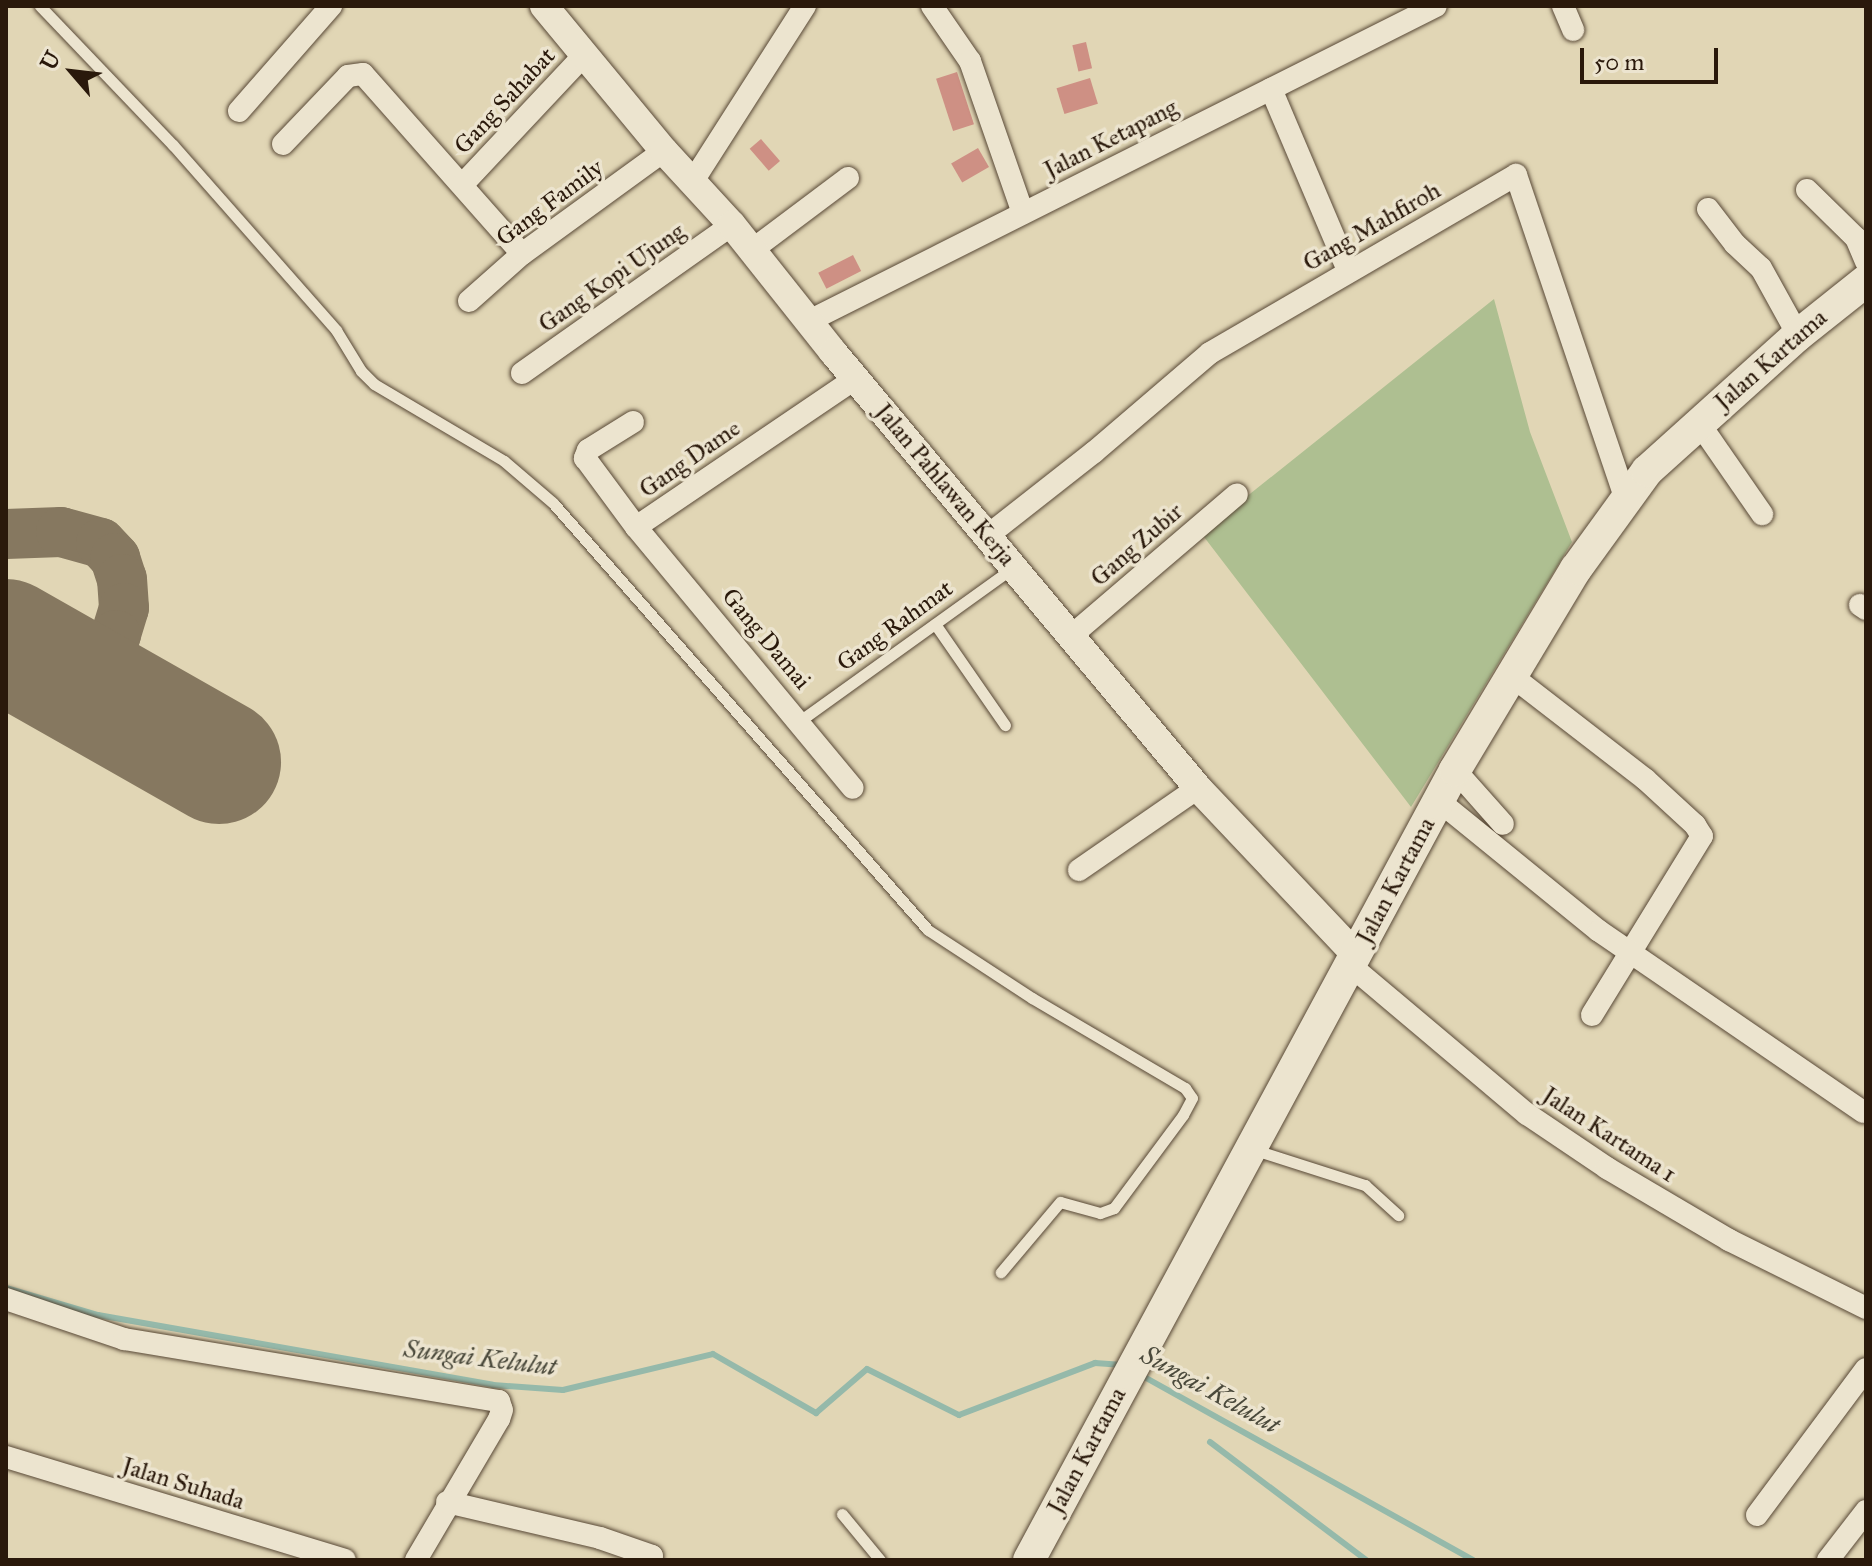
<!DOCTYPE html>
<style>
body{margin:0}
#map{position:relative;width:1872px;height:1566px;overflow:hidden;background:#e1d6b5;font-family:"IM FELL Great Primer",serif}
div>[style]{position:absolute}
.green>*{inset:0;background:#aebf91}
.stream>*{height:6px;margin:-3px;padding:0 3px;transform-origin:3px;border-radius:3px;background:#95b9aa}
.taxiway>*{height:50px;margin:-25px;padding:0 25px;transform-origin:25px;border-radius:25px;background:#867860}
.runway>*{height:124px;margin:-62px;padding:0 62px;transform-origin:62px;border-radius:62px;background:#867860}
.building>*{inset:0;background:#ce9084;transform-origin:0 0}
.roads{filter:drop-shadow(0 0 2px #584836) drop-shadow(0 0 2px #584836)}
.service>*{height:11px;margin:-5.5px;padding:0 5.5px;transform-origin:5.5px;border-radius:5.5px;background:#ece4cf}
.minor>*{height:22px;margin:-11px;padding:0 11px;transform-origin:11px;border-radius:11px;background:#ece4cf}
.tertiary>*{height:28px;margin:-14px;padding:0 14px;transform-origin:14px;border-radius:14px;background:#ece4cf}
.secondary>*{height:32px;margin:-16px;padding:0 16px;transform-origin:16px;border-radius:16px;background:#ece4cf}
span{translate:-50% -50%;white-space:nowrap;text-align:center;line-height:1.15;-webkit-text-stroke:7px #ece4cf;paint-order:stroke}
.street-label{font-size:24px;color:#2a190b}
.water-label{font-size:26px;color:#4a493b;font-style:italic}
.frame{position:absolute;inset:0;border:8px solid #2a190b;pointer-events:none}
.north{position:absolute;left:32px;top:32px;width:80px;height:80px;-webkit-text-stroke:6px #ece4cf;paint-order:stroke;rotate:298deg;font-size:22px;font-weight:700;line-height:32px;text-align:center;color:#2a190b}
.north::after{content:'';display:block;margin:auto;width:28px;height:36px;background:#2a190b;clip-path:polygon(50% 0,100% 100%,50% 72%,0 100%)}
.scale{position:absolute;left:1580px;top:48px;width:138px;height:36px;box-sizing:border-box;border:4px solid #2a190b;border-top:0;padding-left:10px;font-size:24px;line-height:28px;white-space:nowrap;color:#2a190b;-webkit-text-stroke:6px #ece4cf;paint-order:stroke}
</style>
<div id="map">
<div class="green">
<i style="clip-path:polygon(1494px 299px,1530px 432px,1572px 542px,1411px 807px,1201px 533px)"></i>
</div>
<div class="stream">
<i style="left:6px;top:1288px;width:96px;rotate:16.4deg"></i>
<i style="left:98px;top:1315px;width:401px;rotate:10deg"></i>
<i style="left:493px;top:1385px;width:70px;rotate:4.1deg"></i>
<i style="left:563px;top:1390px;width:154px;rotate:-13.5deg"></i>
<i style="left:713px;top:1354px;width:119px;rotate:29.8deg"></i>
<i style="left:816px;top:1413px;width:67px;rotate:-40.8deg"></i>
<i style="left:867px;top:1369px;width:103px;rotate:26.6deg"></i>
<i style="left:959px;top:1415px;width:146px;rotate:-20.9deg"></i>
<i style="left:1095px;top:1363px;width:28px;rotate:4deg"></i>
<i style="left:1139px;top:1374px;width:382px;rotate:29.1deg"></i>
<i style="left:1210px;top:1442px;width:196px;rotate:37.1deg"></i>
</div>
<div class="taxiway">
<i style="left:6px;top:534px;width:55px;rotate:-2.1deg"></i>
<i style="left:61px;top:532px;width:41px;rotate:15.4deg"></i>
<i style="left:101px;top:543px;width:21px;rotate:47deg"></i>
<i style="left:115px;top:558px;width:22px;rotate:72deg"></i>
<i style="left:122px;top:579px;width:29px;rotate:86deg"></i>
<i style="left:124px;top:608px;width:28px;rotate:107deg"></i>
<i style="left:116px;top:635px;width:33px;rotate:123deg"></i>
<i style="left:98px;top:663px;width:29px;rotate:144deg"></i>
<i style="left:75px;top:680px;width:29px;rotate:160deg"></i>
<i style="left:48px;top:690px;width:17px;rotate:180deg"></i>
<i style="left:31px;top:690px;width:35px;rotate:-135deg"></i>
</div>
<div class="runway">
<i style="left:6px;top:641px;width:245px;rotate:29.6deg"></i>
</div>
<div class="building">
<i style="left:1086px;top:42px;width:27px;height:14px;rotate:77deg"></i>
<i style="left:957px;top:72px;width:55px;height:22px;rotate:72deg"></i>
<i style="left:1090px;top:78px;width:27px;height:35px;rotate:73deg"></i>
<i style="left:761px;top:139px;width:29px;height:15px;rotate:49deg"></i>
<i style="left:978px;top:148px;width:22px;height:31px;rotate:60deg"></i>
<i style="left:853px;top:255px;width:18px;height:39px;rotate:63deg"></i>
</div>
<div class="roads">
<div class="service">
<i style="left:40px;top:6px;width:192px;rotate:46.3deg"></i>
<i style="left:173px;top:145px;width:247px;rotate:48.6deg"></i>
<i style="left:336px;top:330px;width:48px;rotate:58.6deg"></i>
<i style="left:361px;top:371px;width:18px;rotate:45deg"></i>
<i style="left:374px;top:384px;width:151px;rotate:30.6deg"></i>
<i style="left:504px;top:461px;width:65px;rotate:40.6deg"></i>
<i style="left:553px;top:503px;width:568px;rotate:48.71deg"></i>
<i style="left:928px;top:930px;width:124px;rotate:33.2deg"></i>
<i style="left:1032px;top:998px;width:178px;rotate:30.5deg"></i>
<i style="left:1185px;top:1088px;width:12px;rotate:55deg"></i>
<i style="left:1192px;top:1098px;width:19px;rotate:118deg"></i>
<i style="left:1183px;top:1115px;width:116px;rotate:126.6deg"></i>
<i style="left:1114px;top:1208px;width:15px;rotate:160deg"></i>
<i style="left:1100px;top:1213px;width:41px;rotate:-164.6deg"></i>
<i style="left:1060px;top:1202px;width:92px;rotate:130.1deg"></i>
<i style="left:935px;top:624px;width:123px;rotate:55.3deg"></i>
<i style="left:801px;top:720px;width:262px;rotate:-35.7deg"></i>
<i style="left:1252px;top:1149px;width:119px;rotate:17.7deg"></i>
<i style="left:1365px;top:1185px;width:45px;rotate:42.3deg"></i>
<i style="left:842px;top:1514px;width:60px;rotate:50.4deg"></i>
</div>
<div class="minor">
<i style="left:932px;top:6px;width:67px;rotate:55.4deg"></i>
<i style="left:970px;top:61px;width:161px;rotate:70.8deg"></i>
<i style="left:1563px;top:6px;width:26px;rotate:67deg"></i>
<i style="left:1271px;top:89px;width:197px;rotate:67deg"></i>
<i style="left:239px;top:111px;width:140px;rotate:-48.8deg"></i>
<i style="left:283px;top:144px;width:94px;rotate:-46.3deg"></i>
<i style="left:348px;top:76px;width:15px;rotate:-8deg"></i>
<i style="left:363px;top:74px;width:240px;rotate:48.5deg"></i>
<i style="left:693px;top:181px;width:208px;rotate:-57.4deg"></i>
<i style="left:463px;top:184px;width:178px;rotate:-46.8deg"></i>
<i style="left:1807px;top:190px;width:69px;rotate:44.4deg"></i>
<i style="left:1856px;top:238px;width:26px;rotate:67deg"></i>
<i style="left:1708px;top:209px;width:44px;rotate:52.4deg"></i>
<i style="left:1735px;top:244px;width:35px;rotate:43deg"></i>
<i style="left:1761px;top:268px;width:77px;rotate:61.1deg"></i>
<i style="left:752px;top:250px;width:120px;rotate:-36.9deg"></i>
<i style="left:469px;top:301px;width:71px;rotate:-41.6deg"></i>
<i style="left:522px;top:254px;width:175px;rotate:-36deg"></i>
<i style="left:811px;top:320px;width:699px;rotate:-26.67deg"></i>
<i style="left:522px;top:373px;width:257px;rotate:-35.2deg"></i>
<i style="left:633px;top:422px;width:53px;rotate:148.1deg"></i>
<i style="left:588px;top:450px;width:9px;rotate:111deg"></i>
<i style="left:585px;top:458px;width:86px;rotate:53.5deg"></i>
<i style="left:636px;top:527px;width:266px;rotate:-34.1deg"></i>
<i style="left:1699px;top:423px;width:111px;rotate:55.3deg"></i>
<i style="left:636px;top:527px;width:339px;rotate:50.3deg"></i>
<i style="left:987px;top:536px;width:135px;rotate:-38.1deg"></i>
<i style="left:1093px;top:453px;width:154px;rotate:-40.5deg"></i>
<i style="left:1210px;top:353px;width:354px;rotate:-30.2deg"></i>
<i style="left:1516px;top:175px;width:340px;rotate:71.3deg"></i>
<i style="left:1860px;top:605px;width:7px;rotate:34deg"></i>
<i style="left:1071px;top:636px;width:218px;rotate:-40.5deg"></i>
<i style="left:1513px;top:677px;width:167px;rotate:37.7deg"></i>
<i style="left:1645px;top:779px;width:68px;rotate:42.6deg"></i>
<i style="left:1695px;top:825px;width:13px;rotate:58deg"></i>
<i style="left:1702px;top:836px;width:210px;rotate:121.6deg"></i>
<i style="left:1455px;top:770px;width:72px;rotate:48.4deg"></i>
<i style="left:1439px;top:801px;width:206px;rotate:39.1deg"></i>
<i style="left:1599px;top:931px;width:320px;rotate:34.4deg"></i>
<i style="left:1079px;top:870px;width:145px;rotate:-34.6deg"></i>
<i style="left:1351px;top:966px;width:230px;rotate:40.1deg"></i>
<i style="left:1527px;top:1114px;width:97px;rotate:34deg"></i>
<i style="left:1607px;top:1168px;width:142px;rotate:30.5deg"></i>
<i style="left:1729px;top:1240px;width:153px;rotate:26.4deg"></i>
<i style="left:6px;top:1299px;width:125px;rotate:18.7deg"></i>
<i style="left:124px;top:1339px;width:380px;rotate:9.4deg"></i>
<i style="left:499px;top:1401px;width:9px;rotate:72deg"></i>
<i style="left:502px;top:1410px;width:9px;rotate:108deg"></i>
<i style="left:499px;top:1419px;width:164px;rotate:120.5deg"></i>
<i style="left:6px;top:1457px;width:354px;rotate:16.9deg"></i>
<i style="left:447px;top:1502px;width:157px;rotate:13.2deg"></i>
<i style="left:600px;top:1538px;width:55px;rotate:19.1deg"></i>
<i style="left:652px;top:1556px;width:4px;rotate:117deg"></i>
<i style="left:1757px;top:1515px;width:182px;rotate:-53.3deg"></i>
<i style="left:1828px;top:1560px;width:62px;rotate:-52.2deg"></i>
</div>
<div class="tertiary">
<i style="left:544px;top:6px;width:188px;rotate:50.4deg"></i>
<i style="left:664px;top:151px;width:100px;rotate:47.4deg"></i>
<i style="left:732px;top:225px;width:162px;rotate:51.5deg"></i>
<i style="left:833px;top:352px;width:569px;rotate:50.07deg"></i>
<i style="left:1198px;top:788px;width:230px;rotate:46.6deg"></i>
</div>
<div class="secondary">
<i style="left:1029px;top:1560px;width:898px;rotate:-61.66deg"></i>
<i style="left:1455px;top:770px;width:235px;rotate:-59deg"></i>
<i style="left:1576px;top:569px;width:121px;rotate:-54.1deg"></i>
<i style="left:1647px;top:471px;width:203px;rotate:-42deg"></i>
<i style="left:1798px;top:335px;width:87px;rotate:-38.5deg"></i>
</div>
</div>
<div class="street-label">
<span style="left:505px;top:101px;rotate:-47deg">Gang Sahabat</span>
<span style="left:1111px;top:139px;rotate:-27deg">Jalan Ketapang</span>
<span style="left:550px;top:203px;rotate:-37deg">Gang Family</span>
<span style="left:1372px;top:227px;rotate:-30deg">Gang Mahfiroh</span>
<span style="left:612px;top:278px;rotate:-35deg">Gang Kopi Ujung</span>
<span style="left:1771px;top:360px;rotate:-41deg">Jalan Kartama</span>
<span style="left:690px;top:459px;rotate:-35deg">Gang Dame</span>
<span style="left:945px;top:485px;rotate:50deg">Jalan Pahlawan Kerja</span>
<span style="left:1137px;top:545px;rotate:-41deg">Gang Zubir</span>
<span style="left:895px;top:626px;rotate:-36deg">Gang Rahmat</span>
<span style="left:766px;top:639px;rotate:50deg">Gang Damai</span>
<span style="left:1396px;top:881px;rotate:-62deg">Jalan Kartama</span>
<span style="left:1609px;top:1135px;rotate:33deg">Jalan Kartama 1</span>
<span style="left:1087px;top:1451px;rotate:-62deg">Jalan Kartama</span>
<span style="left:183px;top:1484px;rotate:17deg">Jalan Suhada</span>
</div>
<div class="water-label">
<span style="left:480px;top:1358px;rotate:7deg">Sungai Kelulut</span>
<span style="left:1210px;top:1390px;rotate:29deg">Sungai Kelulut</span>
</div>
<div class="frame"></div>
<div class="north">U</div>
<div class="scale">50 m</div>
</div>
